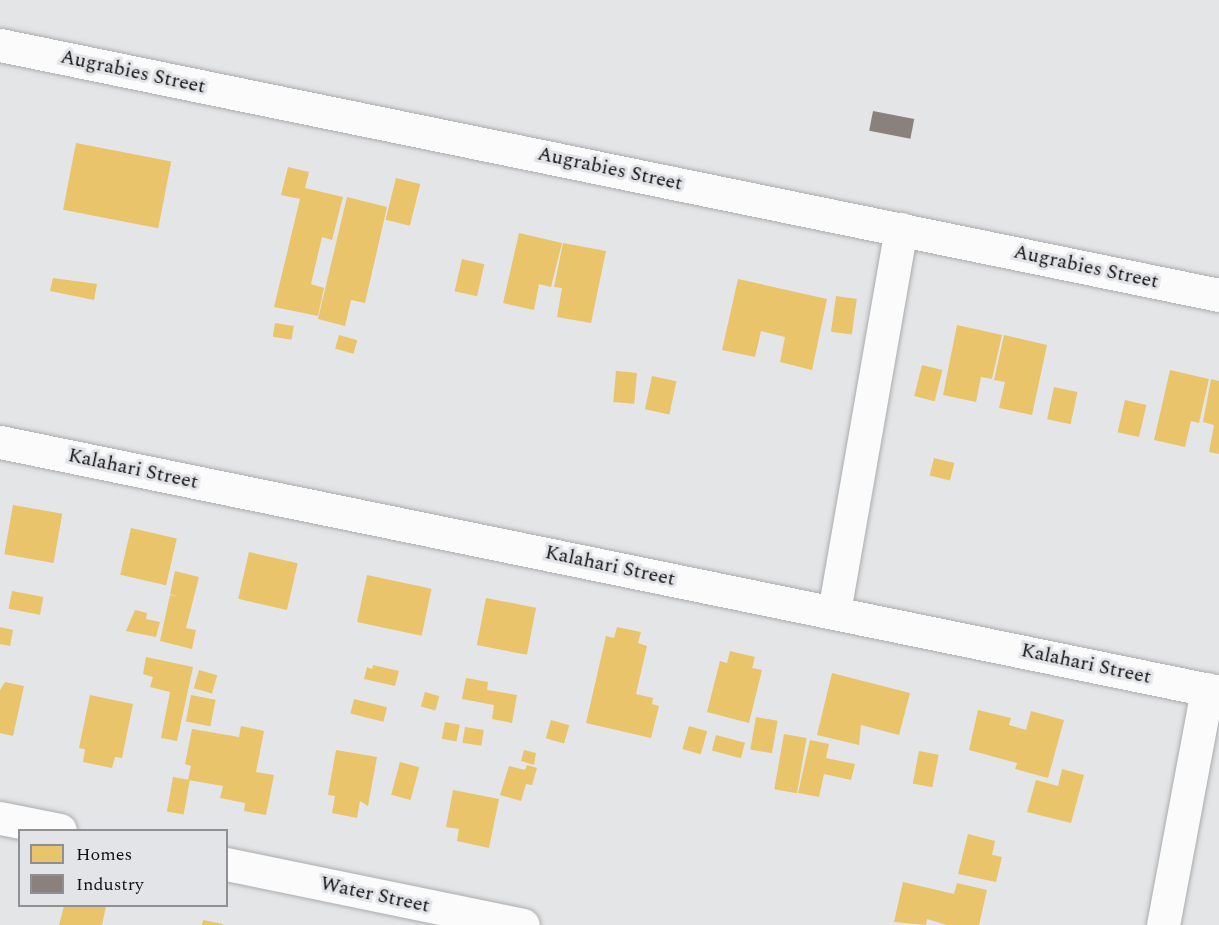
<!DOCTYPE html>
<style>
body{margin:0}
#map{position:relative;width:1219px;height:925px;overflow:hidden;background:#e4e5e7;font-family:Spectral,serif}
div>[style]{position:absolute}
.homes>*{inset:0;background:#e9c46a;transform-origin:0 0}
.industry>*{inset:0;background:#8a817c;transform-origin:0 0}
.roads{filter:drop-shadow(0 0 2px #abacad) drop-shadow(0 0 2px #abacad)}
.minor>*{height:33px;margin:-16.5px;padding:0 16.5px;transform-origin:16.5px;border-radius:16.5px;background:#fbfbfb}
span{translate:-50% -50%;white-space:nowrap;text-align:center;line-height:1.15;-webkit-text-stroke:6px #e3e4e8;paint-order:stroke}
.street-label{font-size:20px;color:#121213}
.legend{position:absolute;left:18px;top:829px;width:210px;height:78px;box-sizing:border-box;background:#e3e4e8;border:2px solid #8f9093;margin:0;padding:8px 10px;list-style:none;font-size:18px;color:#121213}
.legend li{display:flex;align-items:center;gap:12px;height:30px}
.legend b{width:30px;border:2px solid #8f9093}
</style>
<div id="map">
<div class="homes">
<i style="left:76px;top:143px;width:97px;height:68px;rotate:11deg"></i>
<i style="clip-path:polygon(288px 167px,309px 172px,305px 188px,343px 197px,332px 240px,322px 237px,311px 284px,324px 288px,318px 316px,274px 307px,300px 199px,281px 195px)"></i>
<i style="left:396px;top:178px;width:25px;height:43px;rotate:14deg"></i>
<i style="clip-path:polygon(347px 197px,387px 207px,365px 303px,351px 300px,345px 326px,318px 319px)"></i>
<i style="clip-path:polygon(519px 233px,562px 243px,551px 287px,539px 284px,534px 310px,503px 303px)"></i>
<i style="clip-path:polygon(563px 243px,606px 251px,591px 323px,557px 317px,562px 288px,554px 287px)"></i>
<i style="left:462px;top:259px;width:23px;height:33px;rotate:13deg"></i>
<i style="clip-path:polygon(53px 278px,97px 284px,94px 300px,50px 291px)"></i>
<i style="clip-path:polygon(738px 279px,827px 299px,812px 370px,780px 362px,785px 337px,761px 331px,755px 357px,722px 350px)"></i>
<i style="left:836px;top:296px;width:21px;height:36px;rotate:8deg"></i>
<i style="left:275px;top:323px;width:19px;height:14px;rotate:9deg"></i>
<i style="clip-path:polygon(957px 325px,1002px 335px,992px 379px,981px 377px,976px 402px,943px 395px)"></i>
<i style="left:339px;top:335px;width:19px;height:14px;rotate:16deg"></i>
<i style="clip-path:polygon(1004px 335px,1047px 345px,1032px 415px,999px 408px,1005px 382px,994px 380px)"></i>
<i style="left:922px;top:365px;width:21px;height:32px;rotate:14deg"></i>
<i style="clip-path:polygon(1170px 370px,1209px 379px,1199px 423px,1191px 421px,1185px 447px,1154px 440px)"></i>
<i style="left:616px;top:371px;width:21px;height:31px;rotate:5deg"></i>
<i style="left:652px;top:376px;width:25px;height:34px;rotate:12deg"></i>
<i style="clip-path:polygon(1211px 379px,1219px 381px,1219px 454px,1209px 452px,1214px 425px,1203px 422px)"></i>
<i style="left:1054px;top:387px;width:24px;height:33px;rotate:12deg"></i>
<i style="left:1125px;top:400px;width:22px;height:33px;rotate:13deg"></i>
<i style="left:934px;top:458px;width:21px;height:18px;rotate:14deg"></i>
<i style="left:13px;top:505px;width:50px;height:50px;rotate:10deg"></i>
<i style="left:131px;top:528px;width:47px;height:48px;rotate:13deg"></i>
<i style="left:249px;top:552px;width:50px;height:48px;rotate:13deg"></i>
<i style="clip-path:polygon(175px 571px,199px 577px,186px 628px,196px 630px,192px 649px,160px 641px,170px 595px,178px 596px,170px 594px)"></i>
<i style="left:367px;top:575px;width:66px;height:48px;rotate:12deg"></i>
<i style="left:12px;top:591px;width:32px;height:18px;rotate:11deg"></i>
<i style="left:486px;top:598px;width:51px;height:48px;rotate:11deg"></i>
<i style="clip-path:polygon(135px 610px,147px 613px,146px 619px,160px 622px,156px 637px,126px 631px)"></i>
<i style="clip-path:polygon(0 627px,13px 630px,10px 646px,0 644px)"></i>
<i style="clip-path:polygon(617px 627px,641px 632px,638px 643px,647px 646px,636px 694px,653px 698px,652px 704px,659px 706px,651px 738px,586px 723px,606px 636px,614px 638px)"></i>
<i style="clip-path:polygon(730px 651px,755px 657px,752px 668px,762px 670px,749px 723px,707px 712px,720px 661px,727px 663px)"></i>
<i style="clip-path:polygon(146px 657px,193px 667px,177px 741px,161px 738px,170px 692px,150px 687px,153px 677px,143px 674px)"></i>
<i style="clip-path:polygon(373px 665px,399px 671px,395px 686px,364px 679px,367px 667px,372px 669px)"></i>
<i style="left:199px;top:670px;width:19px;height:19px;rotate:16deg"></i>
<i style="clip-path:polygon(832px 673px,910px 693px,899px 735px,861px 725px,859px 745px,817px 735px)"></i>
<i style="clip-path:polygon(466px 678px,488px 682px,487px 690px,517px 695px,512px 723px,492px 719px,494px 705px,462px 699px)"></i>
<i style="clip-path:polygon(5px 682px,24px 686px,13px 736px,0 733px,0 690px)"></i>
<i style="left:425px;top:692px;width:15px;height:15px;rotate:16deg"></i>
<i style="clip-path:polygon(90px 695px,133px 704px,122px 758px,115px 757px,112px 768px,83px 762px,85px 749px,79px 748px)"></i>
<i style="left:191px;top:695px;width:25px;height:27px;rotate:11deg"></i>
<i style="left:354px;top:699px;width:34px;height:15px;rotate:14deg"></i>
<i style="clip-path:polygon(978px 710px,1011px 718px,1009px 725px,1026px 730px,1031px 711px,1064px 720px,1048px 778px,1015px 769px,1017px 763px,969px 750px)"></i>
<i style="left:756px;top:717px;width:22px;height:33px;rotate:10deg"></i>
<i style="left:551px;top:720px;width:19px;height:19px;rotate:16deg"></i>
<i style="left:445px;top:722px;width:15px;height:17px;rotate:11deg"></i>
<i style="clip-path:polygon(241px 726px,264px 731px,256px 772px,274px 775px,266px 815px,244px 811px,245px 803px,220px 798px,223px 786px,188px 780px,191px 766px,185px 764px,192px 729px,239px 737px)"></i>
<i style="left:689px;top:726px;width:19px;height:24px;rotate:16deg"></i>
<i style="left:465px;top:727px;width:19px;height:16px;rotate:9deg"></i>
<i style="left:784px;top:734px;width:23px;height:56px;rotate:10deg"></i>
<i style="left:716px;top:735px;width:30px;height:16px;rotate:15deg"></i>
<i style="clip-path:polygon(810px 740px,829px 744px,826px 758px,855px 764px,851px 780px,824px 774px,819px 797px,798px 793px)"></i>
<i style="clip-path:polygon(336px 750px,377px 757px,368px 806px,360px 801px,357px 818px,332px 813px,335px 796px,328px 795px)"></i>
<i style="clip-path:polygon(524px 750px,536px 753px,534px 765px,521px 761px)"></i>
<i style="left:919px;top:751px;width:20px;height:33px;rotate:11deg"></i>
<i style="left:400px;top:762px;width:20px;height:34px;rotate:15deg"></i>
<i style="clip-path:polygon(527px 765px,537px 768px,532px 785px,526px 784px,521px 801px,500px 795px,509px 766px,525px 770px)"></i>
<i style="clip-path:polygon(1062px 769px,1084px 775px,1071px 823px,1027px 812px,1036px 780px,1058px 786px)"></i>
<i style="left:173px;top:777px;width:17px;height:35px;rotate:10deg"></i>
<i style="clip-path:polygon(453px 790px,499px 799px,489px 848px,457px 841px,459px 829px,446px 827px)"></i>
<i style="clip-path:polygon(968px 834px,995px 841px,992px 855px,1002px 857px,996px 882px,958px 874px)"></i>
<i style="clip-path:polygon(903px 882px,954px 894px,957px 883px,987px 890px,979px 925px,947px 925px,927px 919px,926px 925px,894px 922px)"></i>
<i style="clip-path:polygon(64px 906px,106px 906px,102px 925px,59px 925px)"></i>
<i style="clip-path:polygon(203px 920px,223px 924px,223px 925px,202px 925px)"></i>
</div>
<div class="industry">
<i style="left:873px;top:111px;width:42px;height:20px;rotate:11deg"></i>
</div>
<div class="roads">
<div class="minor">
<i style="left:0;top:45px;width:1244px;rotate:11.59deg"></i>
<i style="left:0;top:442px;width:1244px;rotate:11.59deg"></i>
<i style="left:834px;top:612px;width:389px;rotate:-80.1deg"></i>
<i style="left:0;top:818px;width:61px;rotate:11.3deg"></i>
<i style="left:226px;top:864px;width:303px;rotate:11.6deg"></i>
<i style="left:1163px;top:925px;width:240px;rotate:-79.4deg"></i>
</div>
</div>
<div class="street-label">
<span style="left:133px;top:72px;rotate:12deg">Augrabies Street</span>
<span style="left:610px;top:169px;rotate:12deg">Augrabies Street</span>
<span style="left:1086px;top:267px;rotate:12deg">Augrabies Street</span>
<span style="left:133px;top:469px;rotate:12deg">Kalahari Street</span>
<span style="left:610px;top:566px;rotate:12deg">Kalahari Street</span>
<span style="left:1086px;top:664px;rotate:12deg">Kalahari Street</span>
<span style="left:375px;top:895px;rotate:12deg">Water Street</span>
</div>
<ul class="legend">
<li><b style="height:16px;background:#e9c46a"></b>Homes</li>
<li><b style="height:16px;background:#8a817c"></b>Industry</li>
</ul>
</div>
